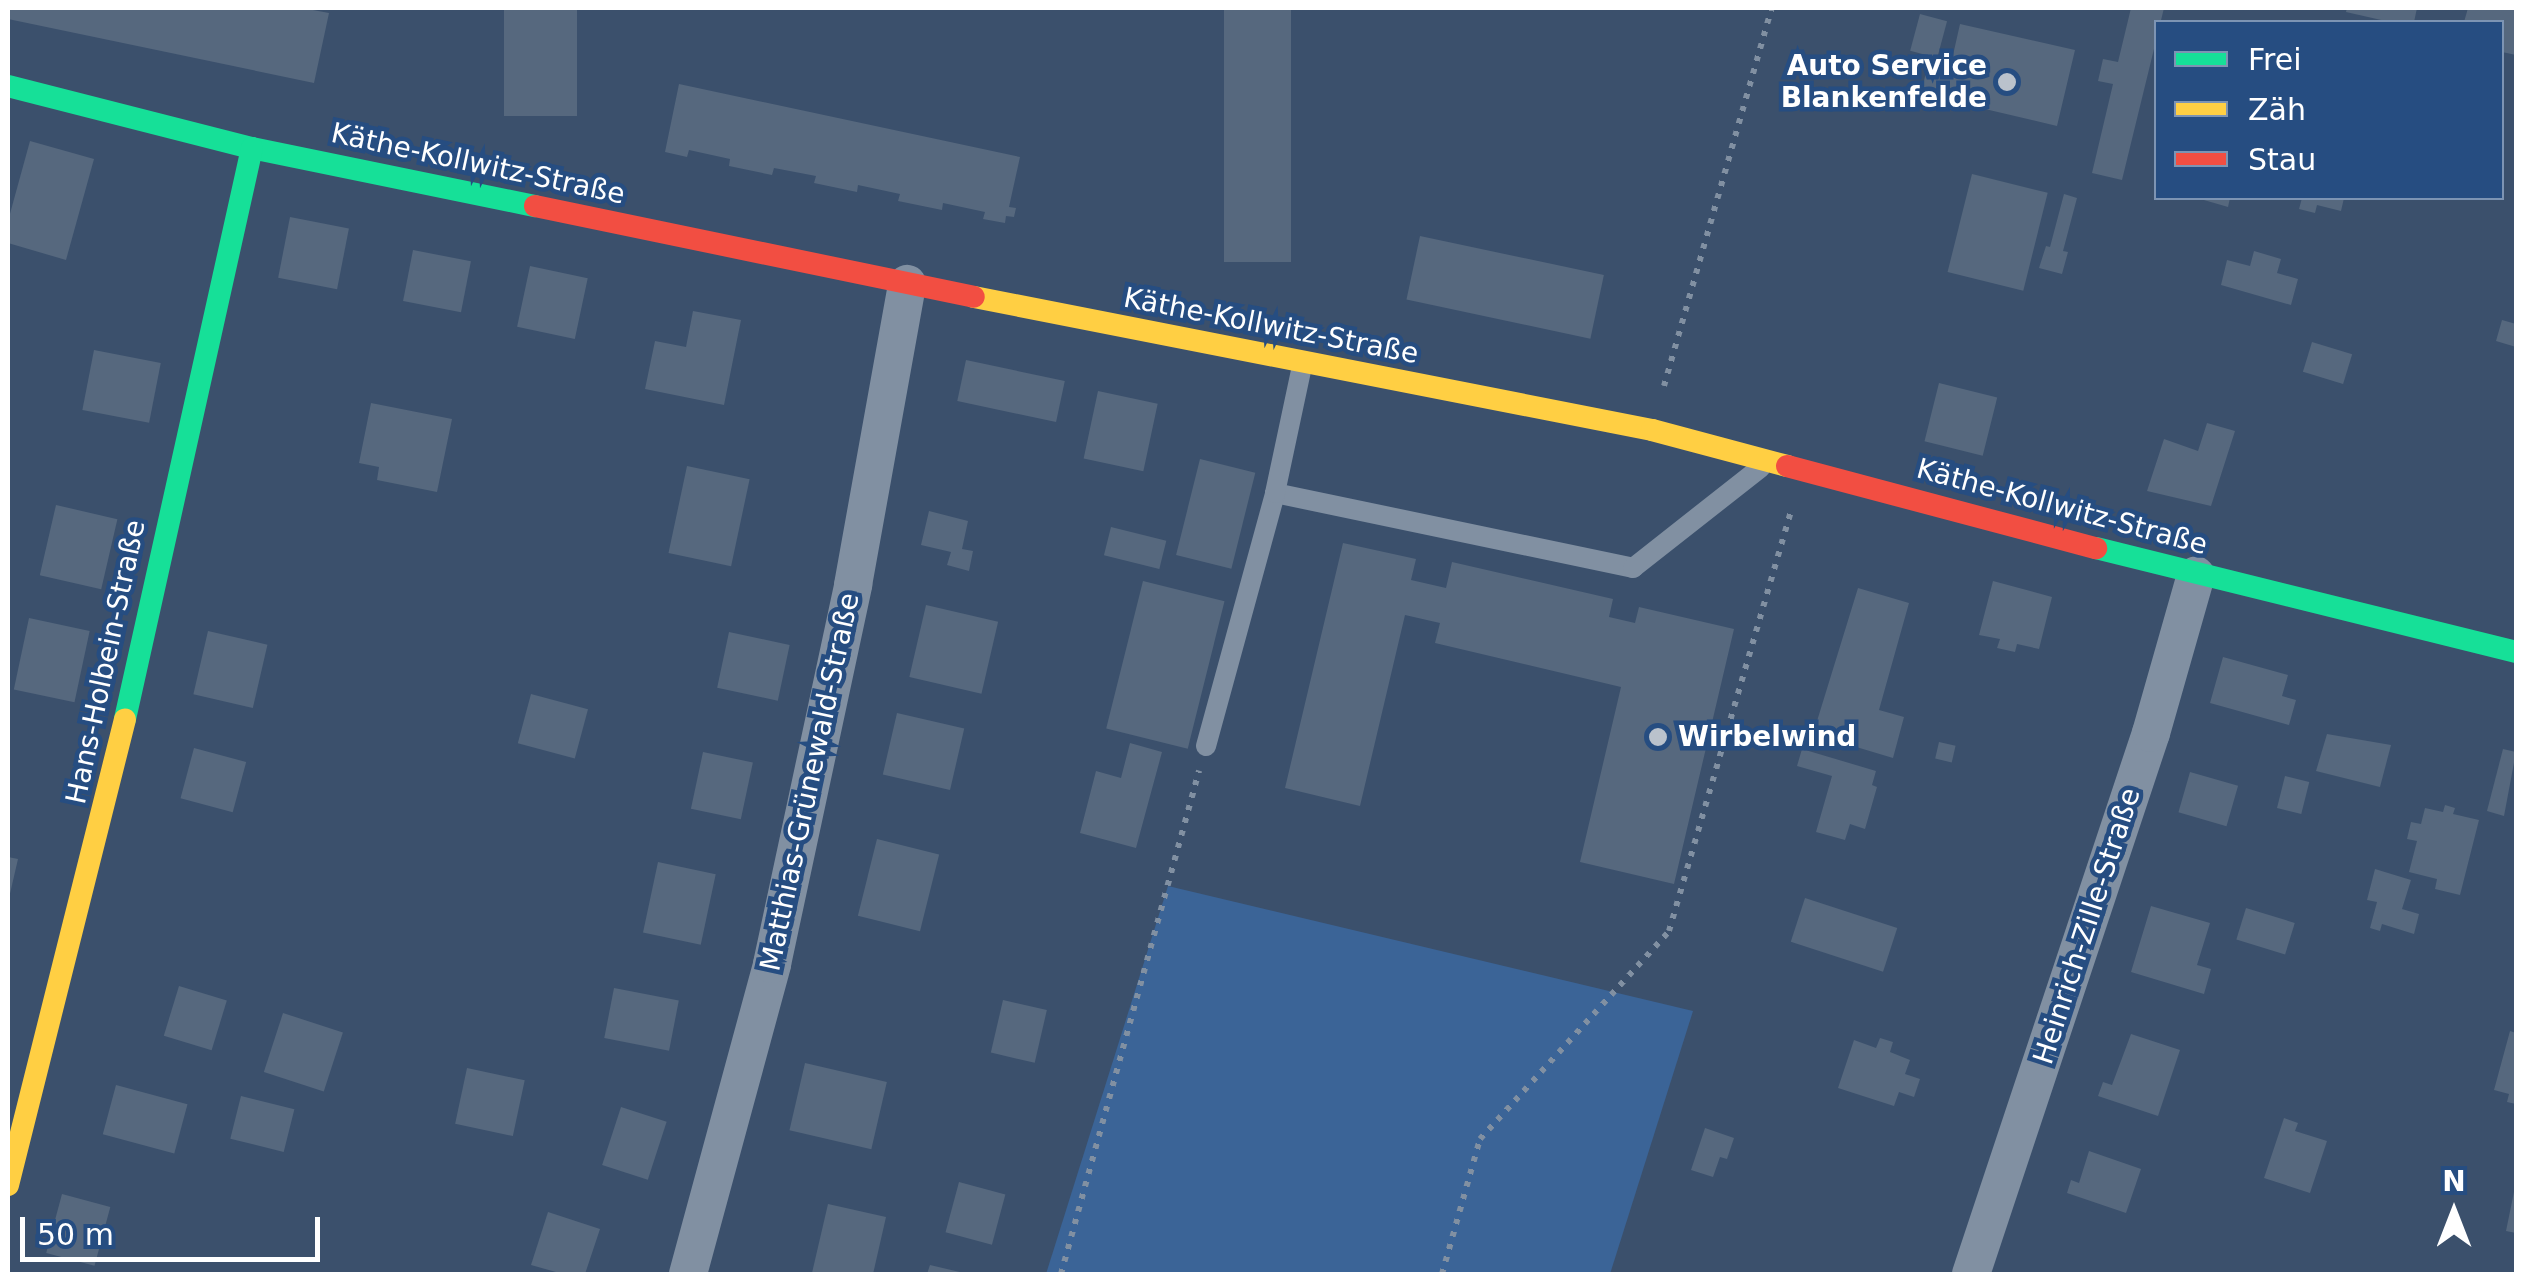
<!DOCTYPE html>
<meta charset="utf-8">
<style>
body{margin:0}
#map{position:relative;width:2524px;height:1282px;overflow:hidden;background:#3b506c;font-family:"DejaVu Sans",sans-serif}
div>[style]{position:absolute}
.green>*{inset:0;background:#3b6497}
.building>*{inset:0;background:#56687e;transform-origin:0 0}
.path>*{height:6px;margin-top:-3px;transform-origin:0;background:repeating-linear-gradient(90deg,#8190a2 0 5px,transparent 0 13px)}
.lane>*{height:20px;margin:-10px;padding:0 10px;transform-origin:10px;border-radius:10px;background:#8190a2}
.street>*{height:38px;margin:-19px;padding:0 19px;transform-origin:19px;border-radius:19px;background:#8190a2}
.fast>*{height:22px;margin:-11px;padding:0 11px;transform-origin:11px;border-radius:11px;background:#16e098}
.slow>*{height:22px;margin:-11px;padding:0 11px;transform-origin:11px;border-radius:11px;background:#ffcf43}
.jam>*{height:22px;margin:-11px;padding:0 11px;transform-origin:11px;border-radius:11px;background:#f24e42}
.dots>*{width:28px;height:28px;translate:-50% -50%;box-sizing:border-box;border:5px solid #264d81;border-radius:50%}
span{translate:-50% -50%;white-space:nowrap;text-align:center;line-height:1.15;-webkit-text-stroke:9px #264d81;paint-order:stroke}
.poi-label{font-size:28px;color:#fff;font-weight:700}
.right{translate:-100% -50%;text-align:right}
.left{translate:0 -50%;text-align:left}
.street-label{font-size:28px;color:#fff}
.frame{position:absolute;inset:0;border:10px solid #fff;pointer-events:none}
.legend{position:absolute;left:2154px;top:20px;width:350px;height:180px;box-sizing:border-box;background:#264d81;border:2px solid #7d94b3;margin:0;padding:12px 18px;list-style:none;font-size:30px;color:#fff}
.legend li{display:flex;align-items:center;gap:20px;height:50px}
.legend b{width:50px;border:2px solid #7d94b3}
.north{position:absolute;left:2404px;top:1162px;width:100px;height:100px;-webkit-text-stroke:8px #264d81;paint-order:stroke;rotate:0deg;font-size:28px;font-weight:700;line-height:40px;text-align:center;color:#fff}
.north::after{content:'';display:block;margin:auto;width:35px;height:45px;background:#fff;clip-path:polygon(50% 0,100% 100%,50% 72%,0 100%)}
.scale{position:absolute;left:20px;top:1217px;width:300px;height:45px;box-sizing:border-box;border:5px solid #fff;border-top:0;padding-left:12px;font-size:30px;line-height:35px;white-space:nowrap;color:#fff;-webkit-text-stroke:8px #264d81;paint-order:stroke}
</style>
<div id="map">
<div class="green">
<i style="clip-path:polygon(1168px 886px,1693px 1011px,1610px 1274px,1046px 1274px)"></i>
</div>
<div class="building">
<i style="clip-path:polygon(8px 8px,302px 8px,329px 13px,314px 83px,8px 19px)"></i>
<i style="left:504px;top:8px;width:73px;height:108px"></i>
<i style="left:1224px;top:8px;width:67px;height:254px"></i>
<i style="clip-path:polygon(2131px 8px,2164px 8px,2122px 180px,2092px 173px,2113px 84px,2098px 81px,2103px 59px,2118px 62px)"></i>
<i style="clip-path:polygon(2347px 8px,2417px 8px,2414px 22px,2390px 22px,2346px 12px)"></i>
<i style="clip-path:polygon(2468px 8px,2516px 8px,2516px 55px,2502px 52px,2502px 22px,2464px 22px)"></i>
<i style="left:1920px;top:14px;width:28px;height:38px;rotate:15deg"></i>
<i style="clip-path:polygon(1960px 24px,2075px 50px,2057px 126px,1921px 94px,1929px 59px,1951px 64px)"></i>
<i style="clip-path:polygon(679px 84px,1020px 157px,1009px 207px,1016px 208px,1014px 217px,1006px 216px,1005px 223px,983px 219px,985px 212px,943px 203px,942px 210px,898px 201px,900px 194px,858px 185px,857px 192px,814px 183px,816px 176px,774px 168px,772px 175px,729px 166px,730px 159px,689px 150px,687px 157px,665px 152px)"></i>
<i style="clip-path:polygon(30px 141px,94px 159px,66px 260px,8px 243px,8px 221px)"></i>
<i style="left:1972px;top:174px;width:78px;height:101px;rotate:14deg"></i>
<i style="clip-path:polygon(2064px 194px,2077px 198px,2063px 251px,2068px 252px,2062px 274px,2039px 268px,2046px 246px,2050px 247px)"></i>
<i style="clip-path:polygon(2197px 198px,2230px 198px,2228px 207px)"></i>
<i style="clip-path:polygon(2302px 198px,2344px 198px,2341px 211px,2317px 205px,2315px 213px,2299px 209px)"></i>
<i style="left:290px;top:217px;width:60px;height:62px;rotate:11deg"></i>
<i style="left:1420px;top:236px;width:188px;height:65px;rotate:12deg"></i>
<i style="left:413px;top:250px;width:59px;height:52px;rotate:11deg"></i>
<i style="clip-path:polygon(2254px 251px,2281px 259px,2277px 273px,2298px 279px,2291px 305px,2221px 285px,2227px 260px,2250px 266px)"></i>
<i style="left:530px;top:266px;width:59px;height:62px;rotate:12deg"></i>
<i style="clip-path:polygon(693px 311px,741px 320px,724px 405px,645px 389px,655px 341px,686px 347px)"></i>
<i style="clip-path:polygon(2502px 320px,2516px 324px,2516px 347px,2496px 341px)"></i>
<i style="left:2312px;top:342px;width:42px;height:31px;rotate:17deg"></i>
<i style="left:94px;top:350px;width:68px;height:61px;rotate:11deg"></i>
<i style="left:966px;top:360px;width:101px;height:42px;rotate:12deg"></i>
<i style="left:1939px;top:383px;width:60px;height:60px;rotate:14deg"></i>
<i style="left:1098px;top:391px;width:61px;height:69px;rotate:12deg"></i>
<i style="clip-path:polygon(371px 403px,452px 419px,437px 492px,377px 480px,379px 467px,359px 463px)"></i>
<i style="clip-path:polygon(2207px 423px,2235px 431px,2211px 506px,2147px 491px,2164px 439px,2198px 451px)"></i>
<i style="left:1200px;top:459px;width:57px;height:99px;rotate:14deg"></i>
<i style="left:687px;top:466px;width:64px;height:89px;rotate:12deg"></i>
<i style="left:56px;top:505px;width:63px;height:72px;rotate:13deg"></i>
<i style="clip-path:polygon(929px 511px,968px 521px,962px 549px,973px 551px,969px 571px,947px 565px,951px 552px,921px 545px)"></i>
<i style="left:1111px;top:527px;width:57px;height:29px;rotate:14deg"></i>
<i style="clip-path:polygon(1343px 543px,1416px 559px,1411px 580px,1446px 588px,1452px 562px,1613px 599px,1609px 617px,1635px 623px,1639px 607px,1734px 629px,1674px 884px,1580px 862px,1621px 687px,1435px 643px,1440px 623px,1405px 615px,1360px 806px,1285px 788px)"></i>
<i style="left:1143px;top:581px;width:84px;height:152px;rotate:14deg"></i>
<i style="clip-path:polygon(1993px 581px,2052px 597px,2039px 649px,2017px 644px,2015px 652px,1997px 648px,2000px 639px,1979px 635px)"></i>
<i style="clip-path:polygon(1858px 588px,1909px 603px,1879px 710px,1904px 717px,1893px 758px,1813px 734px)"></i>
<i style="left:926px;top:605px;width:74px;height:74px;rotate:13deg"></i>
<i style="left:29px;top:618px;width:62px;height:73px;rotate:12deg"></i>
<i style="left:208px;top:631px;width:61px;height:65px;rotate:13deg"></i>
<i style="left:729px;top:632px;width:62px;height:57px;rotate:12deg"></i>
<i style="clip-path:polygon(2223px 657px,2288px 675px,2282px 696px,2296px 700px,2289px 725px,2210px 703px)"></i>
<i style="left:531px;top:694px;width:59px;height:51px;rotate:15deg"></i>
<i style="left:897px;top:713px;width:69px;height:63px;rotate:13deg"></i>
<i style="clip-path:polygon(2327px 734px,2391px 745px,2380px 787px,2316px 771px)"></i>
<i style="left:1939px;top:742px;width:17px;height:17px;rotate:13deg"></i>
<i style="clip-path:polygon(1130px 743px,1162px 752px,1136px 848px,1080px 833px,1096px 771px,1121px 778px)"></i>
<i style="left:194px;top:748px;width:54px;height:52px;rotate:15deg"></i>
<i style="clip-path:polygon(1802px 749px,1876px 771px,1872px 785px,1877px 787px,1865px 829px,1850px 824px,1845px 840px,1816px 832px,1832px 776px,1797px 766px)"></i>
<i style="clip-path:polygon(2503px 749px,2516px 752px,2504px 816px,2487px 811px)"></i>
<i style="left:703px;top:752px;width:51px;height:58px;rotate:12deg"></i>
<i style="left:2190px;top:772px;width:50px;height:42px;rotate:16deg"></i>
<i style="left:2285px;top:776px;width:25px;height:33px;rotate:14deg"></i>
<i style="clip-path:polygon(2445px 805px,2455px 808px,2453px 814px,2479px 820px,2460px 895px,2435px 889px,2437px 879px,2409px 872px,2417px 841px,2407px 839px,2411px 822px,2421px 824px,2425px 808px,2443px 812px)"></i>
<i style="left:877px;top:839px;width:64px;height:79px;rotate:14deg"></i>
<i style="clip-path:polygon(8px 857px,18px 859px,9px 898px,8px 898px)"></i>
<i style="left:658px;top:862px;width:59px;height:72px;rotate:12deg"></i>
<i style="clip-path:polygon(2375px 869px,2411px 880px,2402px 909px,2419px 914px,2414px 934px,2382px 924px,2380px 931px,2370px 928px,2377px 902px,2367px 900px)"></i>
<i style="left:1805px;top:898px;width:97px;height:46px;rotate:18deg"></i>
<i style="clip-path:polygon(2151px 906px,2210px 923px,2197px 965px,2211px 969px,2204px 994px,2131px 972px)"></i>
<i style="left:2246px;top:908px;width:51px;height:33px;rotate:17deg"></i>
<i style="left:179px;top:986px;width:50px;height:52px;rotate:17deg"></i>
<i style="left:614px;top:988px;width:66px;height:51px;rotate:11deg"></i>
<i style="left:1003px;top:1000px;width:45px;height:54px;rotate:13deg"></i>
<i style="left:283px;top:1013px;width:63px;height:62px;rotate:18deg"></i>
<i style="clip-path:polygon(2510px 1031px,2516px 1033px,2516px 1104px,2507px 1102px,2509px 1094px,2494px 1090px)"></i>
<i style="clip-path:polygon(2131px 1034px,2180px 1050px,2158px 1116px,2098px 1096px,2103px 1082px,2112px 1085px)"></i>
<i style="clip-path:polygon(1880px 1038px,1893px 1042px,1890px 1052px,1910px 1060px,1905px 1074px,1920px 1079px,1914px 1097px,1899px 1092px,1894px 1106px,1838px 1088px,1854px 1040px,1876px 1048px)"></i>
<i style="left:805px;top:1063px;width:84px;height:69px;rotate:13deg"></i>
<i style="left:467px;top:1068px;width:59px;height:57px;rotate:12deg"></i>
<i style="left:116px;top:1085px;width:74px;height:51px;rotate:15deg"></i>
<i style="left:241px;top:1096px;width:55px;height:44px;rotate:14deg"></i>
<i style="left:621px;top:1107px;width:48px;height:61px;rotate:18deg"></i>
<i style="clip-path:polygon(2284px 1118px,2298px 1123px,2295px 1131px,2327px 1141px,2310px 1193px,2264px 1178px)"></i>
<i style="clip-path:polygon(1705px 1128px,1734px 1138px,1727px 1159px,1720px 1157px,1713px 1177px,1691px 1170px)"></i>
<i style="clip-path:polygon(2089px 1151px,2141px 1169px,2126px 1213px,2067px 1193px,2071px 1180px,2079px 1183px)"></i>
<i style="left:959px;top:1182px;width:48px;height:52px;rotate:15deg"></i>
<i style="clip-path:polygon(2515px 1187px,2516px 1187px,2516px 1233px,2506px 1231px)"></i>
<i style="left:62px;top:1194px;width:50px;height:61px;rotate:15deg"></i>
<i style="clip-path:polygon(828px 1204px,886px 1217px,873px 1274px,812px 1273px)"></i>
<i style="clip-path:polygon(548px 1212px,600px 1229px,585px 1274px,563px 1274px,531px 1265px)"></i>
<i style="clip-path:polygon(930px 1265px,964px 1273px,964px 1274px,927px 1274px)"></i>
</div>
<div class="path">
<i style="left:1664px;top:386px;width:393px;rotate:-74.1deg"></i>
<i style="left:1061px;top:1274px;width:522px;rotate:-74.66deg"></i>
<i style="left:1442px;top:1274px;width:140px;rotate:-74.3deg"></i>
<i style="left:1480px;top:1139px;width:281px;rotate:-47.7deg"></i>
<i style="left:1669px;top:931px;width:436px;rotate:-73.8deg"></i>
</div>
<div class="lane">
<i style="left:1275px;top:493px;width:366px;rotate:11.8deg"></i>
<i style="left:1633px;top:568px;width:162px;rotate:-38.2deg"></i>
<i style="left:1206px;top:746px;width:262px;rotate:-74.7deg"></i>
<i style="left:1275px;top:493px;width:130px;rotate:-78deg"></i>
</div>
<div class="street">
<i style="left:688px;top:1274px;width:321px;rotate:-74.8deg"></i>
<i style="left:772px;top:964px;width:388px;rotate:-77.9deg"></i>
<i style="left:853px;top:585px;width:306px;rotate:-79.8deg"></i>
<i style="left:1971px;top:1274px;width:570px;rotate:-71.6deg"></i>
<i style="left:2151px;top:733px;width:164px;rotate:-74.1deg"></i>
</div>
<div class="fast">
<i style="left:8px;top:86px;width:252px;rotate:14.3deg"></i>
<i style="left:252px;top:148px;width:289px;rotate:11.6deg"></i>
<i style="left:2096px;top:548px;width:433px;rotate:13.9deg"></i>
<i style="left:125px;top:719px;width:585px;rotate:-77.46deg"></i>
</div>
<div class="slow">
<i style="left:974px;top:297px;width:691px;rotate:11.1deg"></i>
<i style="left:1652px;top:430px;width:140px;rotate:14.9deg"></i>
<i style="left:8px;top:1185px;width:480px;rotate:-75.9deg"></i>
</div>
<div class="jam">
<i style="left:535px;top:206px;width:448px;rotate:11.7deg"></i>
<i style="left:1787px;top:466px;width:320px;rotate:14.9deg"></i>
</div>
<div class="dots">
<i style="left:2007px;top:82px;background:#bac2cc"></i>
<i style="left:1658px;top:737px;background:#bac2cc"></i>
</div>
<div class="poi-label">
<span class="right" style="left:1987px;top:82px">Auto Service<br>Blankenfelde</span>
<span class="left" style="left:1678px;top:737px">Wirbelwind</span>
</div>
<div class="street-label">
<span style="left:478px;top:164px;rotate:12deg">Käthe-Kollwitz-Straße</span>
<span style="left:1271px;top:326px;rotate:11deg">Käthe-Kollwitz-Straße</span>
<span style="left:2062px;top:507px;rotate:15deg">Käthe-Kollwitz-Straße</span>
<span style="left:106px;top:662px;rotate:-78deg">Hans-Holbein-Straße</span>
<span style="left:810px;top:782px;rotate:-78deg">Matthias-Grünewald-Straße</span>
<span style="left:2087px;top:926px;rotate:-72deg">Heinrich-Zille-Straße</span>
</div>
<div class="frame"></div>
<ul class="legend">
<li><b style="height:12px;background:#16e098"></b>Frei</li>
<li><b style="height:12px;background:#ffcf43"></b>Zäh</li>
<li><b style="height:12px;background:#f24e42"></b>Stau</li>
</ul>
<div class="north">N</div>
<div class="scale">50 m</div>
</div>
